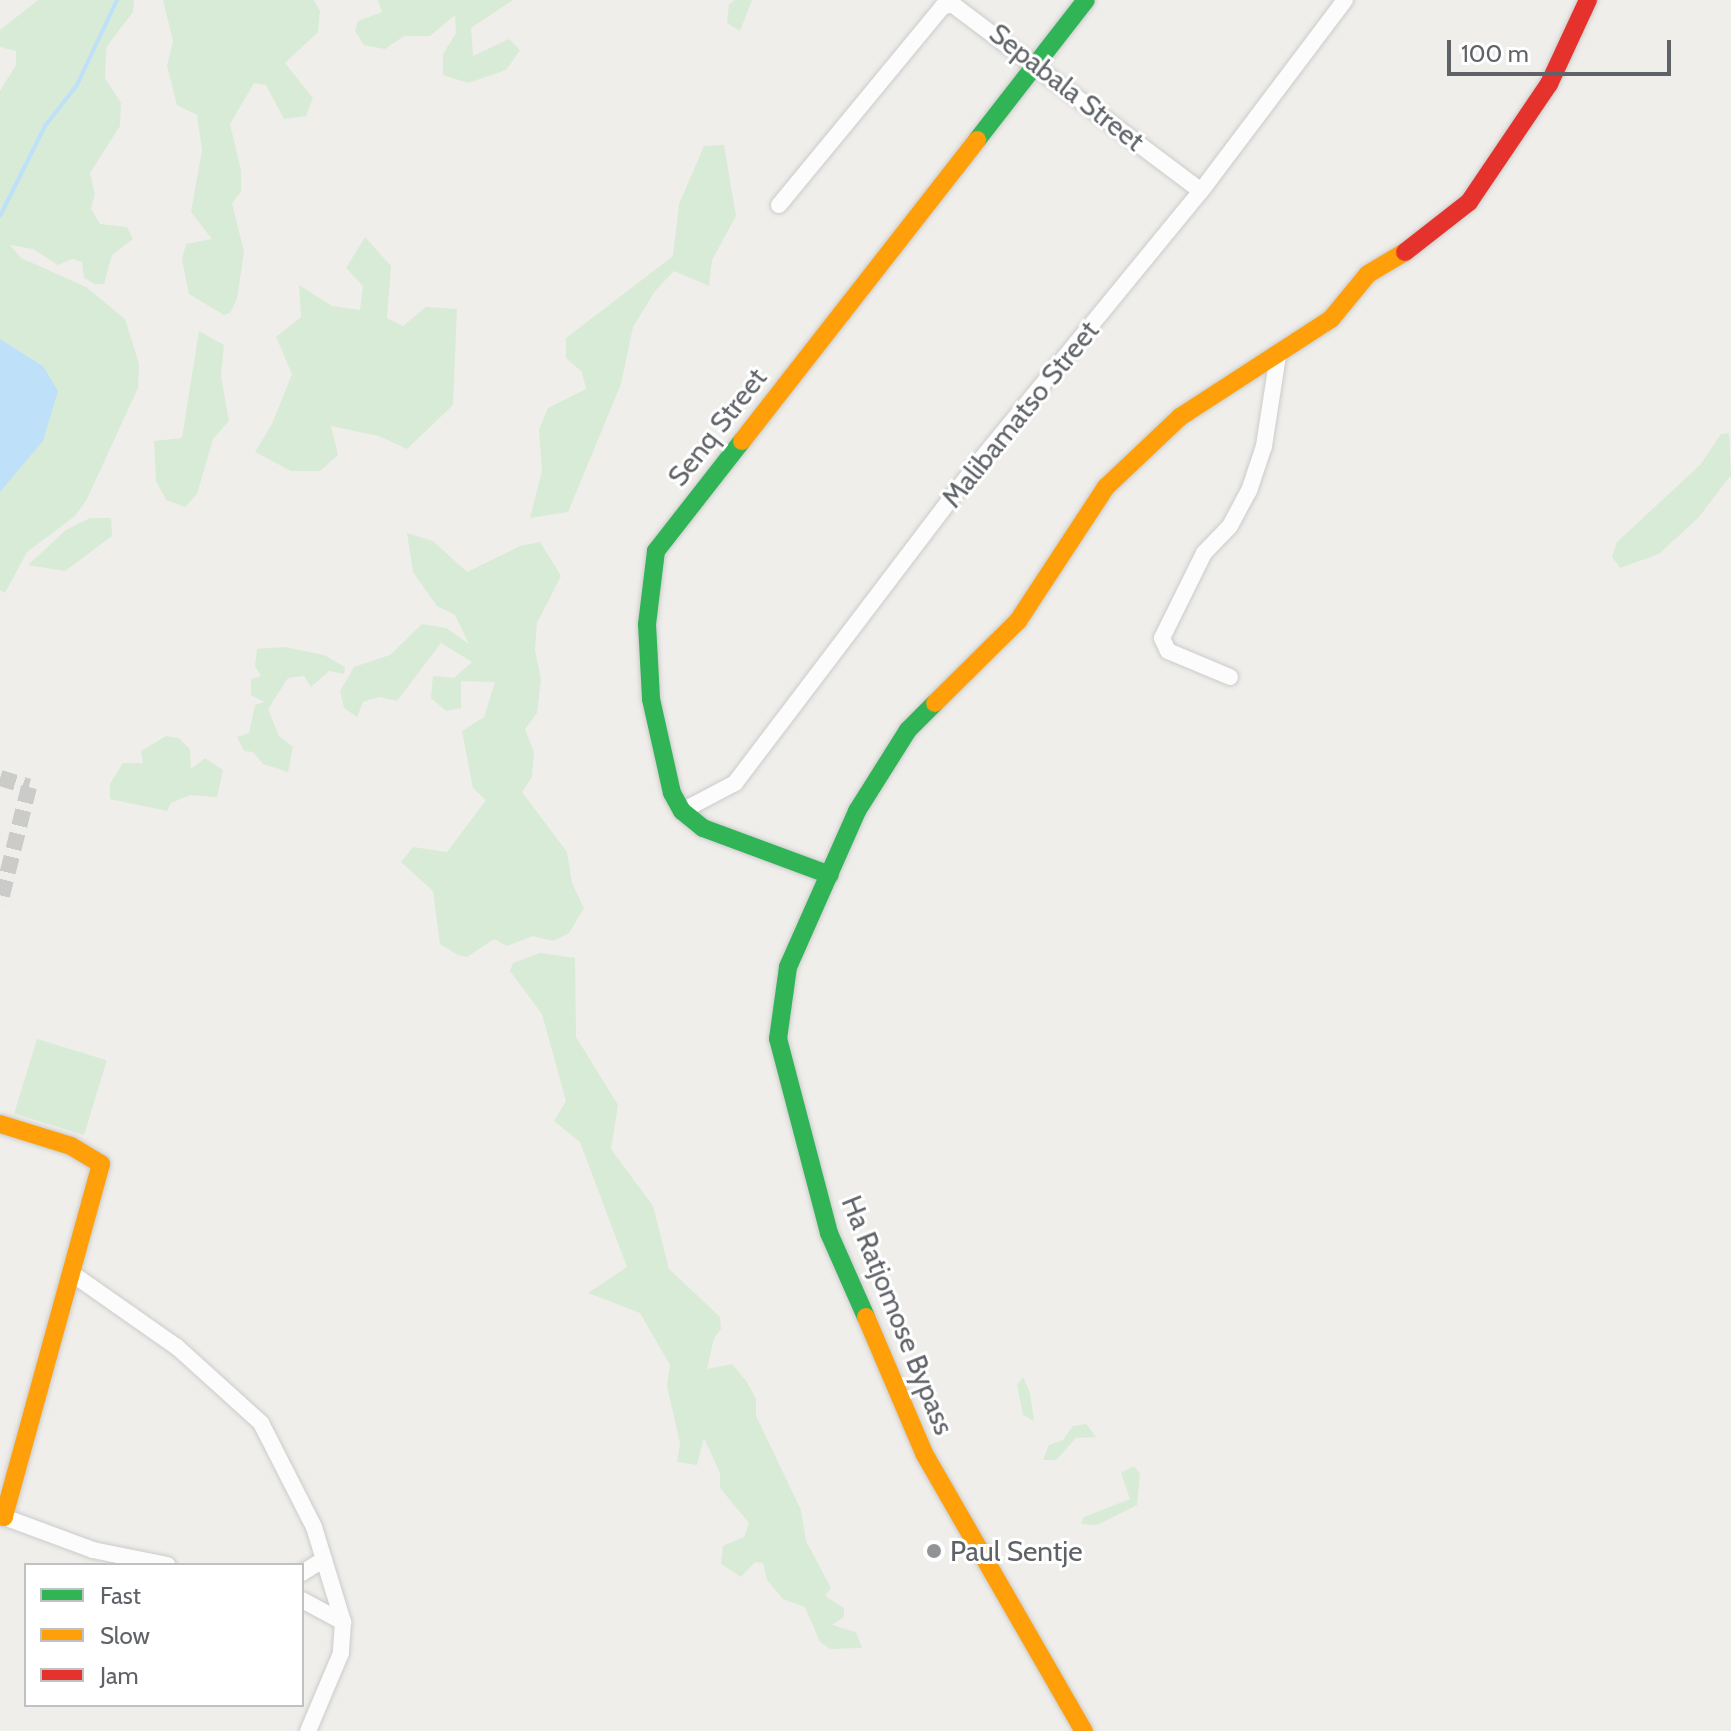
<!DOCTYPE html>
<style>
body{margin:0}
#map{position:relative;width:1731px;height:1731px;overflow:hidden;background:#efeeea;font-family:Cabin,sans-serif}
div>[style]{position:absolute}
.green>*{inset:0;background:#d8ebd6;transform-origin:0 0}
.water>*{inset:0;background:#bfe0f9}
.stream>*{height:4px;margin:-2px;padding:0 2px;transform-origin:2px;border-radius:2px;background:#bfe0f9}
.street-tunnel>*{height:16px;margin-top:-8px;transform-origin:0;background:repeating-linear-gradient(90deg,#cbcbca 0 16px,transparent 0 24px)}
.roads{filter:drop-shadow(0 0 2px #cbcccc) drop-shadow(0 0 2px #cbcccc)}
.street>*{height:16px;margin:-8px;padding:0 8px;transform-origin:8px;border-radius:8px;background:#fdfcfc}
.fast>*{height:18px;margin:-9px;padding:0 9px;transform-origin:9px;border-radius:9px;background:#30b455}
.slow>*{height:18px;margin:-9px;padding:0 9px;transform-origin:9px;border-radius:9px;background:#ff9f0a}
.jam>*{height:18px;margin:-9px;padding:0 9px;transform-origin:9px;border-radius:9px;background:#e5322d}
.dots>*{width:22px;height:22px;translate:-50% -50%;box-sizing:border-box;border:4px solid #fff;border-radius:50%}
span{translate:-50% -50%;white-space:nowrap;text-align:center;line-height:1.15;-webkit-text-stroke:6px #fff;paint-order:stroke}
.street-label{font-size:28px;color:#5f6368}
.poi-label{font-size:28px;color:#5f6368}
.left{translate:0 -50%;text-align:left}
.legend{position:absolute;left:24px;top:1563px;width:280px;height:144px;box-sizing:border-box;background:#fff;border:2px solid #bfc1c3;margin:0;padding:10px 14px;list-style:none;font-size:24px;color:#5f6368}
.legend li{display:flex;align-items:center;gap:16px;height:40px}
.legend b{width:40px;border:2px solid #bfc1c3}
.scale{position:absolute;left:1447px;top:40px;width:224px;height:36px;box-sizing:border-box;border:4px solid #5f6368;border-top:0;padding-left:10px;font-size:24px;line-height:28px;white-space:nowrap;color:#5f6368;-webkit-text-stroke:6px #fff;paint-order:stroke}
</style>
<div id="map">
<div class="green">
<i style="clip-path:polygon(38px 0,134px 0,133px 12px,107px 46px,106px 56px,105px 78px,121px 103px,120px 126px,90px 173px,95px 195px,91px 209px,100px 224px,127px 227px,133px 239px,112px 255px,104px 284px,94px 284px,84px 278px,82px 262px,72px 259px,58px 265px,33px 249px,10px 245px,21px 258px,86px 287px,125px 319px,139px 364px,138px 388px,86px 501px,75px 516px,27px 552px,5px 593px,0 590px,0 492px,43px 366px,0 339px,0 91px,16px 65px,16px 51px,0 47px,0 30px)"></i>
<i style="clip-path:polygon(163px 0,314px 0,320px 11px,318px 32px,285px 63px,313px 98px,306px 116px,284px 119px,266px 85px,254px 83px,230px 124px,241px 171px,241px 192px,232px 203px,244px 252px,237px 299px,230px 313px,224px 315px,189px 294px,182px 259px,186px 244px,212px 239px,191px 212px,202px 150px,197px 115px,177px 105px,167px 66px,173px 41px)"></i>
<i style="clip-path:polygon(378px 0,513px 0,471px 28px,473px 56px,509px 39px,520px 50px,506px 70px,468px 83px,443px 75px,443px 54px,456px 33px,455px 15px,430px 36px,404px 36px,385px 49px,364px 45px,355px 31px,358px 21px,382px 12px)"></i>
<i style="clip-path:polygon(735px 0,752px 0,740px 31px,727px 23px,729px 4px)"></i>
<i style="clip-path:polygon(724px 145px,736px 216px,712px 260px,709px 286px,674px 271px,655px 291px,633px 327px,621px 384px,568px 512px,530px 518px,542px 471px,539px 429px,548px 408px,586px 389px,582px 372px,566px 358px,566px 338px,673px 256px,679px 204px,704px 146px)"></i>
<i style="clip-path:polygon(365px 237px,391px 266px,387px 318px,403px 326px,426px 307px,457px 309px,453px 405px,407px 449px,379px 436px,331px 426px,338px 455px,320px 471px,291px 471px,255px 452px,272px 424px,292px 374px,276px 337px,301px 317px,299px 285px,332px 306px,360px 310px,363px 286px,346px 268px)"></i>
<i style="clip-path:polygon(199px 331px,224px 345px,221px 376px,229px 421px,213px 439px,197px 494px,185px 507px,166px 500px,156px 481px,154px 441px,182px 438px)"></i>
<i style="clip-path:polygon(1729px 433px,1731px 475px,1699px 517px,1659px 554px,1620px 568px,1612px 557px,1617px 542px,1700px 465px,1721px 434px)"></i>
<i style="clip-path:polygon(90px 518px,111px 518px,112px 536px,65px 571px,28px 565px,66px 530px)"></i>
<i style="clip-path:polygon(407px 533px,433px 541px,467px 572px,520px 546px,540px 542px,561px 576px,537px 623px,535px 650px,541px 679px,537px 713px,525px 729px,534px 752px,532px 777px,522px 792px,567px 852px,572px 883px,584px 908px,569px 933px,553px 941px,533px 936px,507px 946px,494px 939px,467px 957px,458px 955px,440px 944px,433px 891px,401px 862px,413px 847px,447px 852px,486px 800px,473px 788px,462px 731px,484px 717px,495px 682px,461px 681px,461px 708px,446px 711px,431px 698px,433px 676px,454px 678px,472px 662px,441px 643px,397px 701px,379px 697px,363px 702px,357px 717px,344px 708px,340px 691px,354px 667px,390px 655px,422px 624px,446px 628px,469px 644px,455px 615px,437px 606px,413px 572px)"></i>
<i style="clip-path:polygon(284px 647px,324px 655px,345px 667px,344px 674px,329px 671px,311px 687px,304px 676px,288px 678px,268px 709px,279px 736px,293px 747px,288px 772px,263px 764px,253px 752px,244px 751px,237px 737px,249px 733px,255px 705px,264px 702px,251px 695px,251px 679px,261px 676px,255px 666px,257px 649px)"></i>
<i style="clip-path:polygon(166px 736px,179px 738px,190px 749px,191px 769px,205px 758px,223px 770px,217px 797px,190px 795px,171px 803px,167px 811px,110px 799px,110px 784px,123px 763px,143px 763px,141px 751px)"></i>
<i style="clip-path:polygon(540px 953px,575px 958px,576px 1037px,618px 1105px,611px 1149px,653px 1206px,669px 1269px,720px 1317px,721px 1329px,714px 1338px,707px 1369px,732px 1364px,747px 1382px,756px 1399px,756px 1416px,801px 1510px,806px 1541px,831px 1588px,825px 1596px,844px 1608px,844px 1617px,832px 1625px,856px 1632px,862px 1648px,830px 1649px,820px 1642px,805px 1607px,783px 1599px,767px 1580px,763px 1563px,755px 1562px,741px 1577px,721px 1564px,723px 1546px,744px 1537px,749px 1523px,720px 1488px,720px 1473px,704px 1438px,697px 1465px,677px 1462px,680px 1443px,667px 1386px,670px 1365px,640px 1313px,588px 1293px,627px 1267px,580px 1142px,554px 1121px,566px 1101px,542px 1014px,510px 971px,513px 963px)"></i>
<i style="left:37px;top:1039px;width:73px;height:78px;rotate:17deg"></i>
<i style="clip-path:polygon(1023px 1377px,1030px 1393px,1034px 1421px,1023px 1415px,1017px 1385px)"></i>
<i style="clip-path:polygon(1086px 1424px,1096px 1437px,1076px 1438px,1056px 1460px,1043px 1460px,1049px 1445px,1063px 1440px,1073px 1426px)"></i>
<i style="clip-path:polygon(1134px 1466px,1140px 1474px,1137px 1505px,1097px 1525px,1081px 1524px,1084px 1517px,1130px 1499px,1121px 1473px)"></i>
</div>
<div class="water">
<i style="clip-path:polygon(0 339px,43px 366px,58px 391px,43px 441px,0 492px)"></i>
</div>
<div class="stream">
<i style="left:0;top:216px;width:101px;rotate:-63.4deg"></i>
<i style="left:45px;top:126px;width:52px;rotate:-52deg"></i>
<i style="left:77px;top:85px;width:94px;rotate:-64.8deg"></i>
</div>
<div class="street-tunnel">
<i style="left:0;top:778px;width:30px;rotate:17deg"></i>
<i style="left:29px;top:787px;width:120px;rotate:104deg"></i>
</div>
<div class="roads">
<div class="street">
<i style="left:779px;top:205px;width:256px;rotate:-50.5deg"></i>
<i style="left:942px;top:7px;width:10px;rotate:-17deg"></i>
<i style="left:952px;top:4px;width:311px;rotate:36.9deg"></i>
<i style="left:1230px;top:677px;width:67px;rotate:-157.2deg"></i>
<i style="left:1168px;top:651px;width:14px;rotate:-115deg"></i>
<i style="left:1162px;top:638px;width:95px;rotate:-63.7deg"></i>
<i style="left:1204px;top:553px;width:37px;rotate:-46deg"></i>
<i style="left:1230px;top:526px;width:40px;rotate:-62deg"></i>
<i style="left:1249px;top:491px;width:47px;rotate:-71.6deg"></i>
<i style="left:1264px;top:446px;width:91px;rotate:-81.2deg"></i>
<i style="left:682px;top:811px;width:60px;rotate:-27.8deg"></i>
<i style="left:735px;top:783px;width:403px;rotate:-52.8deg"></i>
<i style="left:979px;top:462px;width:350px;rotate:-50.7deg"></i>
<i style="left:1201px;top:191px;width:239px;rotate:-53deg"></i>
<i style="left:74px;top:1275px;width:126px;rotate:35deg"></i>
<i style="left:177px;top:1347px;width:113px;rotate:42.1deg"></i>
<i style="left:261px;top:1423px;width:117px;rotate:63deg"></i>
<i style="left:314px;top:1527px;width:99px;rotate:73deg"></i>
<i style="left:4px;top:1517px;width:95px;rotate:20.3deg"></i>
<i style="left:93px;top:1550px;width:76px;rotate:11.5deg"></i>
<i style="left:302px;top:1573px;width:26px;rotate:-32deg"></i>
<i style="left:302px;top:1600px;width:47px;rotate:28.2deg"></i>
<i style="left:343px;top:1622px;width:31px;rotate:94deg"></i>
<i style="left:341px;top:1653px;width:85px;rotate:112.9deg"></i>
</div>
<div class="fast">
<i style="left:977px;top:140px;width:177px;rotate:-52.1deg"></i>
<i style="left:742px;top:441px;width:140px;rotate:128deg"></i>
<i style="left:656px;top:551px;width:74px;rotate:97deg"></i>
<i style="left:647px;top:624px;width:75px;rotate:86.9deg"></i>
<i style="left:651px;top:699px;width:96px;rotate:77.4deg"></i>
<i style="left:672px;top:793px;width:21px;rotate:61deg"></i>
<i style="left:682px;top:811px;width:27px;rotate:39deg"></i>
<i style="left:703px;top:828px;width:135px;rotate:20.3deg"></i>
<i style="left:866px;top:1317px;width:92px;rotate:-113.8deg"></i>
<i style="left:829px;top:1233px;width:201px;rotate:-104.7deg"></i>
<i style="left:778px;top:1039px;width:73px;rotate:-82.1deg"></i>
<i style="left:788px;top:967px;width:171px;rotate:-66.1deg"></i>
<i style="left:857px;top:811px;width:96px;rotate:-57.8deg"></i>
<i style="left:908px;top:730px;width:38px;rotate:-45deg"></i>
</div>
<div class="slow">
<i style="left:742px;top:441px;width:382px;rotate:-52deg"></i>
<i style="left:935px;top:703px;width:117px;rotate:-44.7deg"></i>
<i style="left:1018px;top:621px;width:160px;rotate:-56.7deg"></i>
<i style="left:1106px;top:487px;width:102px;rotate:-43.4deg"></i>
<i style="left:1180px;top:417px;width:180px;rotate:-33deg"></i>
<i style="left:1331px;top:319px;width:58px;rotate:-50.6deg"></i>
<i style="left:1368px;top:274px;width:43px;rotate:-30.7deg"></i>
<i style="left:0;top:1124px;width:74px;rotate:17.2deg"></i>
<i style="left:71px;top:1146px;width:35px;rotate:31deg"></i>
<i style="left:101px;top:1164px;width:366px;rotate:105.4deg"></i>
<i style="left:4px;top:1517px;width:4px;rotate:-166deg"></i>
<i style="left:866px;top:1317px;width:150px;rotate:66.9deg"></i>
<i style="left:925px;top:1455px;width:319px;rotate:60.1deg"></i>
</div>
<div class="jam">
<i style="left:1405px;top:252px;width:81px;rotate:-38deg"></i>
<i style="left:1469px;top:202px;width:143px;rotate:-55.9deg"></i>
<i style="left:1549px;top:84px;width:93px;rotate:-65.1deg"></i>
</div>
</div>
<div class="dots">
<i style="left:934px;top:1551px;background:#919496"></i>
</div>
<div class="street-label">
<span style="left:1067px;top:87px;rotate:38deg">Sepabala Street</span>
<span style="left:1020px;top:414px;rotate:-51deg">Malibamatso Street</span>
<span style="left:717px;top:427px;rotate:-52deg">Senq Street</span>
<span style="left:898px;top:1315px;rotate:68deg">Ha Ratjomose Bypass</span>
</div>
<div class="poi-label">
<span class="left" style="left:950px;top:1551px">Paul Sentje</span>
</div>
<ul class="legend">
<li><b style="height:10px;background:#30b455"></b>Fast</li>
<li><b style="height:10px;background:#ff9f0a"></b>Slow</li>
<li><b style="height:10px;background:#e5322d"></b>Jam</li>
</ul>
<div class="scale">100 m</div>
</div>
